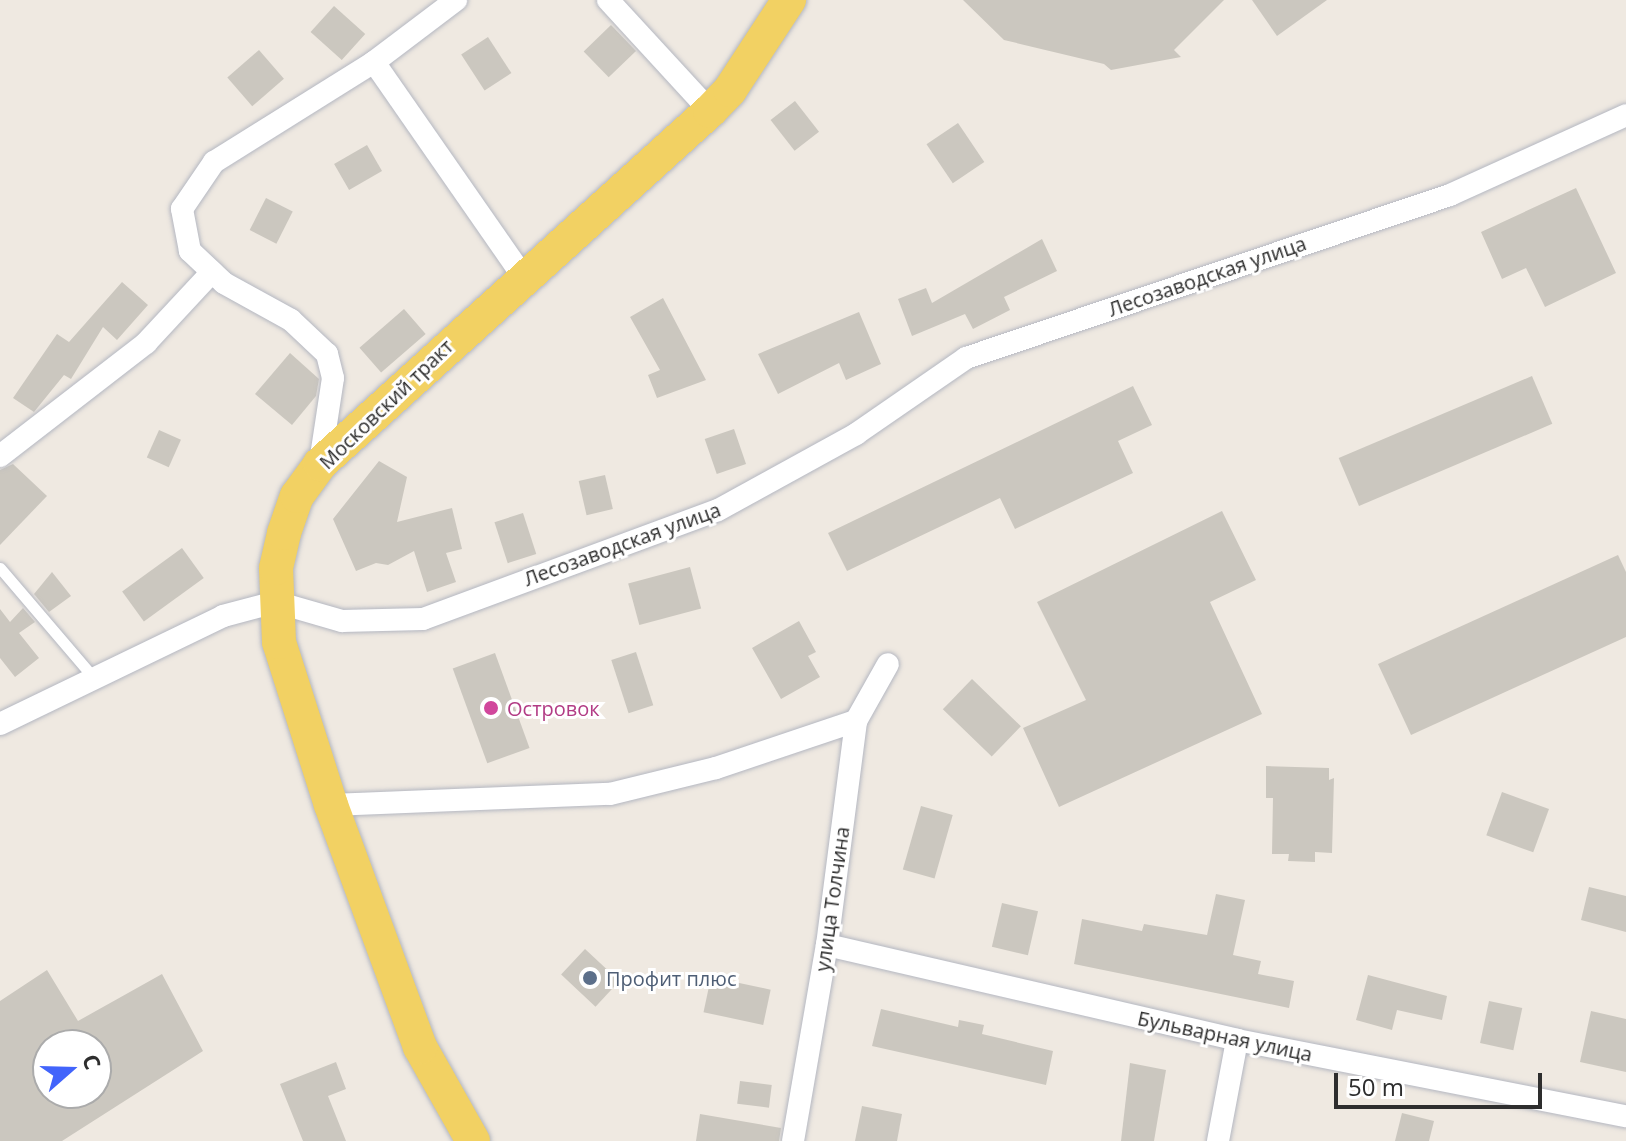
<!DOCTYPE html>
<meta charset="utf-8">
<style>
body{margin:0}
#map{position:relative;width:1626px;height:1141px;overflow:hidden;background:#efe9e1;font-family:"Open Sans",sans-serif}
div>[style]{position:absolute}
.building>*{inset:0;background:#cbc7bf;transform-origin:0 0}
.roads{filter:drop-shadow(0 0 2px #b4b7c1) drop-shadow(0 0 2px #b4b7c1)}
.service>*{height:11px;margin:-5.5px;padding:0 5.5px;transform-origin:5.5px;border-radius:5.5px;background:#fff}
.minor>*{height:22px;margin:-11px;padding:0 11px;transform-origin:11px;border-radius:11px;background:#fff}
.primary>*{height:34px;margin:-17px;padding:0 17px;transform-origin:17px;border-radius:17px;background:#f2d163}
.dots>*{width:22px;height:22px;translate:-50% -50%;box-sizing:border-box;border:4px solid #fff;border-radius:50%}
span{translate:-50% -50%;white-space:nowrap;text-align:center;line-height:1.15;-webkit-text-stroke:6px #fff;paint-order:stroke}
.street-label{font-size:20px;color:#2e2e2e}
.hotel-label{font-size:20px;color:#b23c85}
.left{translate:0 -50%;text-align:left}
.service-label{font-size:20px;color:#4e5e75}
.north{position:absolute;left:32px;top:1029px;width:80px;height:80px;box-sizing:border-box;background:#fff;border:2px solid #ababab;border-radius:50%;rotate:70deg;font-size:22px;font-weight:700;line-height:32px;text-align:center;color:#2e2e2e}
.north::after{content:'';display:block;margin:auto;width:28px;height:36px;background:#4264fb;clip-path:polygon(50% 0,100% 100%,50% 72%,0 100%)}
.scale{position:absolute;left:1334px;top:1073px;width:208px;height:36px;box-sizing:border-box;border:4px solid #2e2e2e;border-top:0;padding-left:10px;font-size:24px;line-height:28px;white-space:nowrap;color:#2e2e2e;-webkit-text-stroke:6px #fff;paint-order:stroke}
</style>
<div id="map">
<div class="building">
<i style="clip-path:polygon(963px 0,1224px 0,1174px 50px,1181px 57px,1111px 70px,1104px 64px,1004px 40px)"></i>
<i style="clip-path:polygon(1252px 0,1327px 0,1277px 36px)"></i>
<i style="left:334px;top:6px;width:42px;height:35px;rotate:42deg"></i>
<i style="left:611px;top:25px;width:36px;height:38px;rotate:46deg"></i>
<i style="left:488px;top:37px;width:43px;height:32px;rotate:57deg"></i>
<i style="left:259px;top:50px;width:38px;height:42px;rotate:49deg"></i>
<i style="left:795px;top:101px;width:39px;height:31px;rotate:52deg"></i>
<i style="left:958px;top:123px;width:47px;height:38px;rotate:56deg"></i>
<i style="left:367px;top:145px;width:30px;height:38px;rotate:60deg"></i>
<i style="clip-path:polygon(1576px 188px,1616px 273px,1545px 307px,1526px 268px,1502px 279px,1481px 232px)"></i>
<i style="left:266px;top:198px;width:30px;height:36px;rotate:27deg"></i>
<i style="clip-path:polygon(1042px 239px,1057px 271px,1004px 297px,1010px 310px,973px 329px,965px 314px,912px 336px,898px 299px,926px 288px,932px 303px)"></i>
<i style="clip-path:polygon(122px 282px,148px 305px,117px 340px,103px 327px,71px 379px,64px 375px,34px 412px,13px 398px,57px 334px,69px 342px)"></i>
<i style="clip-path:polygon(663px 298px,706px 380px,657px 398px,648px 375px,660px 370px,630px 317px)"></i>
<i style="left:404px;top:309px;width:33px;height:59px;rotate:49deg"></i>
<i style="clip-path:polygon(859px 312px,881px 364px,846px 380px,839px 363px,778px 394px,758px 354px)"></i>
<i style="clip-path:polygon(290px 353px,319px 379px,316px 396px,292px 425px,255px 394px)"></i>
<i style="left:1532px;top:376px;width:52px;height:210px;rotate:67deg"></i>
<i style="clip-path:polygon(1133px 386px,1152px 425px,1118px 441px,1133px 473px,1015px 529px,1000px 498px,847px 571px,828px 533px)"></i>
<i style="left:734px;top:429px;width:37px;height:31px;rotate:71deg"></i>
<i style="left:159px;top:430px;width:24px;height:30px;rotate:24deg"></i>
<i style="clip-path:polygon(379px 461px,407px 477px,397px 522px,452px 508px,462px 549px,446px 553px,456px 582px,427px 592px,414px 551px,388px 565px,376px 563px,356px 571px,333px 519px)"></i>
<i style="clip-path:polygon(13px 464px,47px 496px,0 545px,0 470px)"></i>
<i style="left:605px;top:475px;width:35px;height:27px;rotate:77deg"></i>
<i style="clip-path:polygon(1222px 511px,1256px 580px,1210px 602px,1262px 714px,1059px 807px,1023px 728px,1086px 700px,1037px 602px)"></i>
<i style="left:523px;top:513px;width:43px;height:30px;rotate:72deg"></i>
<i style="left:182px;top:548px;width:37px;height:74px;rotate:54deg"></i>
<i style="clip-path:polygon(1618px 555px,1626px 572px,1626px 637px,1411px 735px,1378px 664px)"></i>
<i style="left:690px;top:567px;width:43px;height:64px;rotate:75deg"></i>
<i style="clip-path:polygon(52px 572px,71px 596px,49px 612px,34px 594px)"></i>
<i style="clip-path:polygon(23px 608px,35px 622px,19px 633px,39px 658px,15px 677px,0 658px,0 609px,10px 622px)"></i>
<i style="clip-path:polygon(799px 621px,816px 652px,808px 656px,820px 677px,781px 699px,752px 648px)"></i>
<i style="left:636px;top:652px;width:56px;height:26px;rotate:72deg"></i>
<i style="left:495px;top:653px;width:101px;height:45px;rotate:70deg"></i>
<i style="left:972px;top:679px;width:68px;height:42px;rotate:44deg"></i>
<i style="clip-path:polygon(1266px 766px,1329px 768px,1329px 780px,1334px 778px,1332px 853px,1315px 852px,1315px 862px,1288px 861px,1289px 854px,1272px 854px,1273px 798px,1266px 798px)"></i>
<i style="left:1502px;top:792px;width:50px;height:46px;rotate:20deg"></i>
<i style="left:921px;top:806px;width:33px;height:66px;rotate:16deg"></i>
<i style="clip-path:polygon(1589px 887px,1626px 896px,1626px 932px,1581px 920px)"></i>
<i style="clip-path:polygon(1216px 894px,1245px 900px,1233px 955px,1261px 961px,1258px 974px,1294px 981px,1289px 1008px,1074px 964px,1082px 919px,1142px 931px,1144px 924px,1207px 935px)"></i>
<i style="left:1002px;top:903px;width:37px;height:45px;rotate:13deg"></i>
<i style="left:585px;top:949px;width:47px;height:35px;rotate:43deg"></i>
<i style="clip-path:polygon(evenodd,47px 970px,78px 1021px,162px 974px,203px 1051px,62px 1141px,0 1141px,0 1001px,47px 970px,48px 1045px,96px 1045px,96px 1093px,48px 1093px,48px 1045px)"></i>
<i style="clip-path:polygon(1368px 975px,1447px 996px,1442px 1020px,1397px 1010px,1392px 1030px,1356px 1020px)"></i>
<i style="left:711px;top:977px;width:61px;height:36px;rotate:12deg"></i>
<i style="left:1489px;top:1001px;width:34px;height:43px;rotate:12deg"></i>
<i style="clip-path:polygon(881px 1009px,958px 1027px,959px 1020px,984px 1025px,982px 1034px,1053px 1051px,1046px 1085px,872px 1046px)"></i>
<i style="clip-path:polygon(1591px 1011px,1626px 1019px,1626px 1072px,1580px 1062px)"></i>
<i style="clip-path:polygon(336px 1062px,346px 1089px,328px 1096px,346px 1141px,303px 1141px,280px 1084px)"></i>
<i style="clip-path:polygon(1130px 1063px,1166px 1070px,1154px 1141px,1121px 1141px)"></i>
<i style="left:740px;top:1081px;width:32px;height:23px;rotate:7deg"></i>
<i style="clip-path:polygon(862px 1106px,902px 1114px,897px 1141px,855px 1141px)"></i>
<i style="clip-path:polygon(1402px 1113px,1434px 1121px,1429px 1141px,1395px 1141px)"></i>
<i style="clip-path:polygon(700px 1114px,781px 1128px,779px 1141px,696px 1141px)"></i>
</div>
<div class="roads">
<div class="service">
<i style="left:0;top:568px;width:143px;rotate:49.5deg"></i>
</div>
<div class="minor">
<i style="left:608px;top:0;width:151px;rotate:47.4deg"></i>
<i style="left:374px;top:62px;width:261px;rotate:55.2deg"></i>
<i style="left:0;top:456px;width:185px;rotate:-37.7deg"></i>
<i style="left:146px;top:343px;width:97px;rotate:-47.1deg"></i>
<i style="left:320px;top:463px;width:86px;rotate:-81.3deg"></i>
<i style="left:333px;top:378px;width:25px;rotate:-104deg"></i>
<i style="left:327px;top:354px;width:50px;rotate:-136.6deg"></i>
<i style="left:291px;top:320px;width:77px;rotate:-151.1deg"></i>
<i style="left:224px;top:283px;width:47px;rotate:-136.7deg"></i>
<i style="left:190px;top:251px;width:43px;rotate:-100.8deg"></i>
<i style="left:182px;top:209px;width:57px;rotate:-55.8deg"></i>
<i style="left:214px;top:162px;width:189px;rotate:-32deg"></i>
<i style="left:374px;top:62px;width:103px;rotate:-37.1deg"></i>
<i style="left:0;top:724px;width:248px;rotate:-25.8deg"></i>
<i style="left:223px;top:616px;width:55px;rotate:-14.8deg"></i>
<i style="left:276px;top:602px;width:69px;rotate:16.1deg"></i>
<i style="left:342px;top:621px;width:81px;rotate:-1.4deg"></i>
<i style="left:423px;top:619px;width:314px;rotate:-20.3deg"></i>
<i style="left:718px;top:510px;width:158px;rotate:-28.8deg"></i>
<i style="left:856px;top:434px;width:134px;rotate:-34.6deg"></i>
<i style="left:966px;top:358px;width:511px;rotate:-18.61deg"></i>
<i style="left:1450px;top:195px;width:193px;rotate:-24.4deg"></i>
<i style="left:331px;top:805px;width:279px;rotate:-2.3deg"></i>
<i style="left:610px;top:794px;width:109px;rotate:-13.8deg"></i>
<i style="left:716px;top:768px;width:148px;rotate:-18.6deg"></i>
<i style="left:827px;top:945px;width:421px;rotate:13deg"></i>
<i style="left:1237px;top:1040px;width:396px;rotate:11.1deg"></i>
<i style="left:793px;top:1141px;width:199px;rotate:-80.2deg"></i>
<i style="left:827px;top:945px;width:226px;rotate:-82.6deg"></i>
<i style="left:856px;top:721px;width:65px;rotate:-60.7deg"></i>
<i style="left:1218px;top:1141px;width:103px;rotate:-79.3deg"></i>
</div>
<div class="primary">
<i style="left:473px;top:1141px;width:108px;rotate:-119.4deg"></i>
<i style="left:420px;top:1047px;width:258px;rotate:-110.2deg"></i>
<i style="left:331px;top:805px;width:171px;rotate:-107.7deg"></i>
<i style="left:279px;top:642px;width:74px;rotate:-92.3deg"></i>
<i style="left:276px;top:568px;width:36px;rotate:-77deg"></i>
<i style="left:284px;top:533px;width:39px;rotate:-71deg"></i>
<i style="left:297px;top:496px;width:39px;rotate:-54deg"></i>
<i style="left:320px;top:464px;width:526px;rotate:-42.15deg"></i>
<i style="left:710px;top:111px;width:29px;rotate:-46deg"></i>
<i style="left:730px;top:90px;width:108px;rotate:-56.8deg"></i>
</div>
</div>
<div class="dots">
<i style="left:491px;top:708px;background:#d1479c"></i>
<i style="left:590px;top:978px;background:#5c6f8a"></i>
</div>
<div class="street-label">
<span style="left:1207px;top:276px;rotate:-19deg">Лесозаводская улица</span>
<span style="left:386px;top:404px;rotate:-44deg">Московский тракт</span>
<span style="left:622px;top:544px;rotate:-20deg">Лесозаводская улица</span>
<span style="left:832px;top:899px;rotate:-82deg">улица Толчина</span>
<span style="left:1225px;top:1036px;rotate:12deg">Бульварная улица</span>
</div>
<div class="hotel-label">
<span class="left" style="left:507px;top:708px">Островок</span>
</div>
<div class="service-label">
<span class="left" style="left:606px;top:978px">Профит плюс</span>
</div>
<div class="north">С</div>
<div class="scale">50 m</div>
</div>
